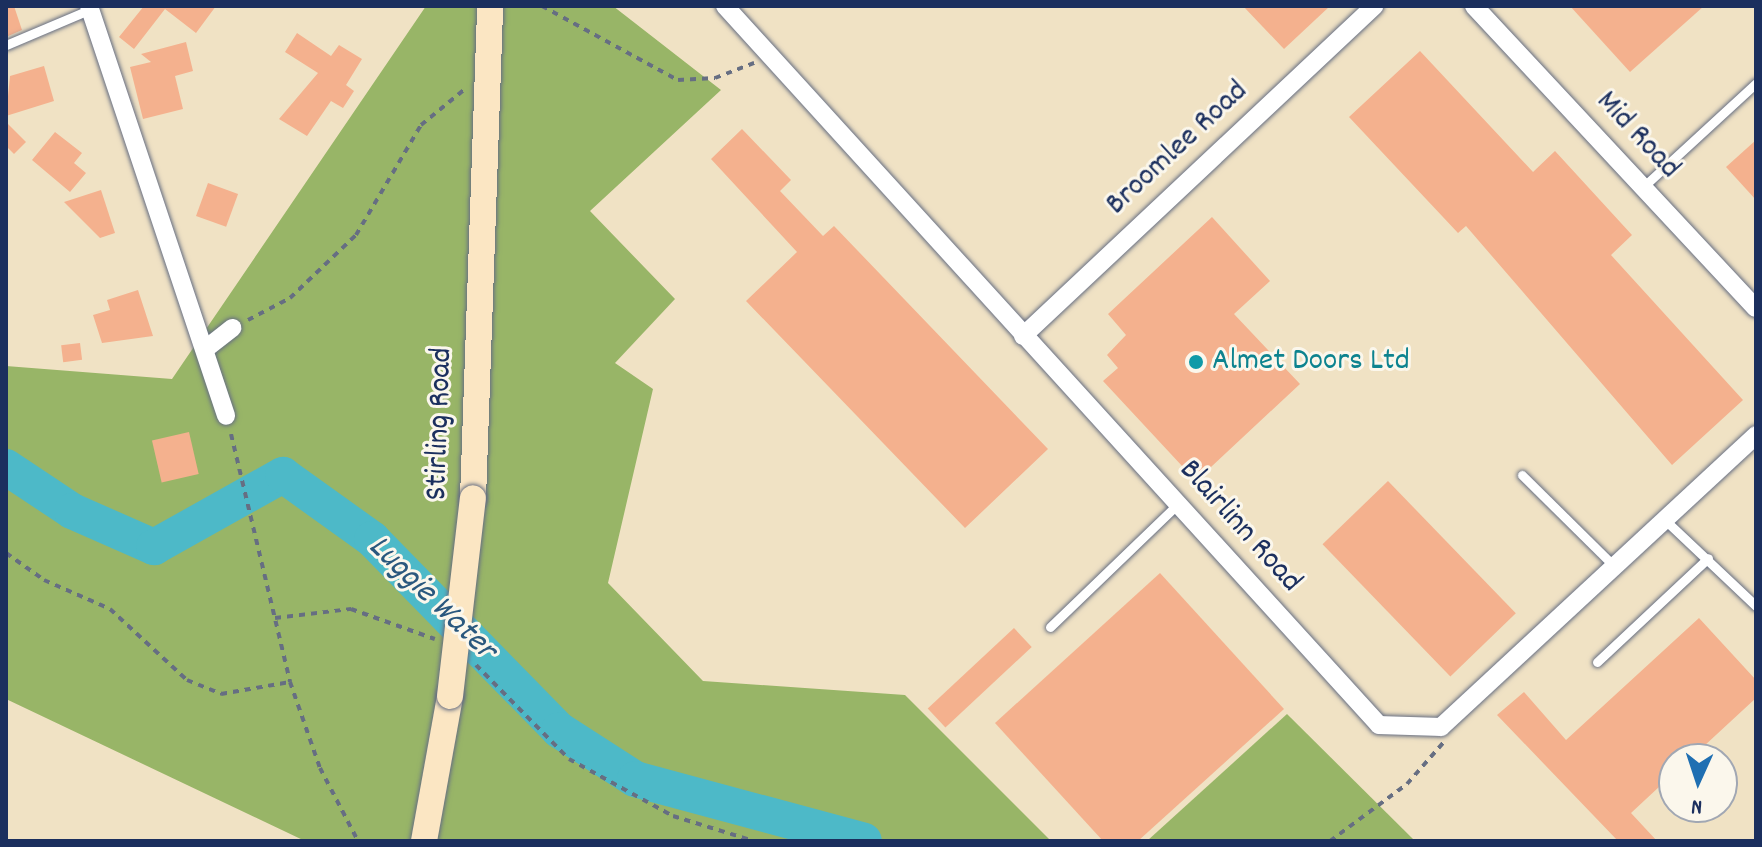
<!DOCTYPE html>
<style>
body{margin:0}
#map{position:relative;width:1762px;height:847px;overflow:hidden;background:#f0e2c4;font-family:Dekko,sans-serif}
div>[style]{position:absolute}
.forest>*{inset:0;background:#98b567}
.river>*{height:36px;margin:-18px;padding:0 18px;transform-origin:18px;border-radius:18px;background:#4db9c8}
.building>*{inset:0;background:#f4b18e;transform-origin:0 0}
.path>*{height:4px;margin-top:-2px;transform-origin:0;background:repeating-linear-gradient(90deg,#666e82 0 6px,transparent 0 12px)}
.roads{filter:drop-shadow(0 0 2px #666e82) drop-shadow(0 0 2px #666e82)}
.service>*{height:9px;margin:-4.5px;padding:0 4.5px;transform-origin:4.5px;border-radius:4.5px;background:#fff}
.minor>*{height:18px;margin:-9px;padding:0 9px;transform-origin:9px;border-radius:9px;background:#fff}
.secondary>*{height:26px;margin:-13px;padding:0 13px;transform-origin:13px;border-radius:13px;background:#fbe6c3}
.bridges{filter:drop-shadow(0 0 2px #666e82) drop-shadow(0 0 2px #666e82)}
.secondary-bridge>*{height:26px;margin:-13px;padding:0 13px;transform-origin:13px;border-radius:13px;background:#fbe6c3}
.dots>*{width:22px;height:22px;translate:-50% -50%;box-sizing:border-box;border:4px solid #fbf7ec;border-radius:50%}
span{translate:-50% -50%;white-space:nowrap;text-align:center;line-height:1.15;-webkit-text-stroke:6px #fbf7ec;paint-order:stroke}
.street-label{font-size:32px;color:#1b2f5e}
.culture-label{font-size:32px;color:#0d838f}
.left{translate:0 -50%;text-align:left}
.water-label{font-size:34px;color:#2a587e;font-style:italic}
.frame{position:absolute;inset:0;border:8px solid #1b2f5e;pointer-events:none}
.north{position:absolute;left:1658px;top:743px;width:80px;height:80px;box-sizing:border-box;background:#fbf7ec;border:2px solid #a1a7b3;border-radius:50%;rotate:183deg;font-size:22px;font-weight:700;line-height:32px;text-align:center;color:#1b2f5e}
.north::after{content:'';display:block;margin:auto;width:28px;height:36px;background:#1f6fb2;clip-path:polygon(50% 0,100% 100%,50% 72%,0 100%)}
</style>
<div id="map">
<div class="forest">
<i style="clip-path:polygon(426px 6px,613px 6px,721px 90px,590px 211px,675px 299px,615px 363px,653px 389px,608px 583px,703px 681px,905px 695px,1051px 841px,305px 841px,6px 699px,6px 366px,172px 379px)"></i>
<i style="clip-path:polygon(1287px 714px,1415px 841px,1147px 841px)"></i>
</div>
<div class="river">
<i style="left:6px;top:467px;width:79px;rotate:33.7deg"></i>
<i style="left:72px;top:511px;width:90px;rotate:23.7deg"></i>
<i style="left:154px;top:547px;width:148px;rotate:-29.2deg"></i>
<i style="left:283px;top:475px;width:110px;rotate:35.7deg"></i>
<i style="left:372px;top:539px;width:267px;rotate:45.6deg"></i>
<i style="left:559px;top:730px;width:90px;rotate:32.8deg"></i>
<i style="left:635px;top:779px;width:237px;rotate:15.1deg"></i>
</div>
<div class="building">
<i style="clip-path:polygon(6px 6px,14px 6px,22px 30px,6px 37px)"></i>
<i style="clip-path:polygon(144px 6px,216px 6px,196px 33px,165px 9px,134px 49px,119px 37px)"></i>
<i style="clip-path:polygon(1243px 6px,1330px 6px,1284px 49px)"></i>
<i style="clip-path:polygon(1570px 6px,1704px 6px,1630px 72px)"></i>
<i style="clip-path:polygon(297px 33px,331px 56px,339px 45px,362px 59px,346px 85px,354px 91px,343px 108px,331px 101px,307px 136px,279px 119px,318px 73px,285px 52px)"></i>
<i style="clip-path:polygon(186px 42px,193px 71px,175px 76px,183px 109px,143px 119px,130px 67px,151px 62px,141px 54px)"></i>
<i style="clip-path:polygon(1420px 51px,1533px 172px,1555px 151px,1632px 235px,1611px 255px,1743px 400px,1672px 465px,1466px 226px,1458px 233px,1349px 117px)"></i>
<i style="clip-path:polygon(44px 66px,54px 101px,6px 116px,10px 76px)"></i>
<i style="clip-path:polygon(6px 122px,26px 142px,14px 154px,6px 146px)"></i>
<i style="clip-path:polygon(742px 129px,791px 180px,780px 191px,823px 236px,834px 226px,1048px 449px,965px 528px,746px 301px,797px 252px,711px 159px)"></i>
<i style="clip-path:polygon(55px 132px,82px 153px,74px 163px,86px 173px,70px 192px,32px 160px)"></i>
<i style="clip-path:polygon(1756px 140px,1756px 200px,1726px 167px)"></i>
<i style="left:208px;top:183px;width:32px;height:35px;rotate:20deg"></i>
<i style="clip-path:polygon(101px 190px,115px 233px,100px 238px,64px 202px)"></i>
<i style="clip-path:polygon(1212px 217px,1270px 281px,1234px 314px,1300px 384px,1196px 481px,1103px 381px,1118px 368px,1107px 355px,1126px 335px,1108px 314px)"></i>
<i style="clip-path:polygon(138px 290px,153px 336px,102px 343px,93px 315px,110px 310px,107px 300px)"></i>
<i style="left:80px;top:343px;width:17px;height:19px;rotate:83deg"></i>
<i style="left:189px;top:432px;width:43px;height:38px;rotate:77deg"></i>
<i style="left:1388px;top:481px;width:184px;height:91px;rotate:46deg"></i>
<i style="clip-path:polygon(1160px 573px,1284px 709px,1138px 841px,1103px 841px,995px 723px)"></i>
<i style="clip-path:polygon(1699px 618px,1756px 680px,1756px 698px,1690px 759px,1674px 759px,1674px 773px,1631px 813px,1657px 841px,1618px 841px,1497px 715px,1524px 692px,1566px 740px)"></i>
<i style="left:1014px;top:628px;width:26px;height:118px;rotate:47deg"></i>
</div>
<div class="path">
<i style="left:542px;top:6px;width:155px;rotate:28.6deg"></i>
<i style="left:678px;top:80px;width:37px;rotate:-3deg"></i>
<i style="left:715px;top:78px;width:42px;rotate:-21deg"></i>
<i style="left:248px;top:320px;width:47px;rotate:-27.6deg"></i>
<i style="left:290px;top:298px;width:91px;rotate:-43.7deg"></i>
<i style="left:356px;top:235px;width:128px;rotate:-59.4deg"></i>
<i style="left:421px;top:125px;width:57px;rotate:-39.3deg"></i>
<i style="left:231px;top:434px;width:255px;rotate:76.6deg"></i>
<i style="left:290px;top:682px;width:91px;rotate:70.8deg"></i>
<i style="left:320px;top:768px;width:82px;rotate:62.5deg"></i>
<i style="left:6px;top:553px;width:47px;rotate:35.4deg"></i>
<i style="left:44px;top:580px;width:72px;rotate:23.7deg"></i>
<i style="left:110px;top:609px;width:105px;rotate:42.7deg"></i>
<i style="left:187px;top:680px;width:37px;rotate:22deg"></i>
<i style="left:221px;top:694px;width:70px;rotate:-9.9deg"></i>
<i style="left:275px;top:618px;width:77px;rotate:-6.8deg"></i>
<i style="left:351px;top:609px;width:89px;rotate:19.7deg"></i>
<i style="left:476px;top:665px;width:132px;rotate:45.3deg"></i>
<i style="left:569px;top:759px;width:119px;rotate:28.7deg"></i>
<i style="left:673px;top:816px;width:85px;rotate:17.2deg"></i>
<i style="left:1330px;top:841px;width:96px;rotate:-36.5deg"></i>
<i style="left:1407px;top:784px;width:55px;rotate:-48.7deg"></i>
</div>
<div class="roads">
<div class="service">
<i style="left:6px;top:45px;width:92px;rotate:-23deg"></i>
<i style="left:1643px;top:187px;width:154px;rotate:-42.6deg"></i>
<i style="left:1522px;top:475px;width:129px;rotate:44.7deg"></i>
<i style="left:1665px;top:520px;width:125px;rotate:43.4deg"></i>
<i style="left:1050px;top:627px;width:178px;rotate:-43.9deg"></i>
<i style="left:1597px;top:662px;width:152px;rotate:-43.1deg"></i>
</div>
<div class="minor">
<i style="left:89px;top:6px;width:432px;rotate:71.5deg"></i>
<i style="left:725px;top:6px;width:972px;rotate:47.71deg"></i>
<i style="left:1379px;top:725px;width:62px;rotate:1.8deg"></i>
<i style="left:1441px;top:727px;width:430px;rotate:-42.8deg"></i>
<i style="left:1474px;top:6px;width:413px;rotate:47deg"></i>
<i style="left:1023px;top:336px;width:482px;rotate:-43.2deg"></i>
<i style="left:208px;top:347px;width:31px;rotate:-38deg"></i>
</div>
<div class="secondary">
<i style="left:473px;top:498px;width:492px;rotate:-88deg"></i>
<i style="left:424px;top:841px;width:147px;rotate:-79.8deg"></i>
</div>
</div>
<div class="bridges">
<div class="secondary-bridge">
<i style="left:450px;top:696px;width:199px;rotate:-83.4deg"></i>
</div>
</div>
<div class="dots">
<i style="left:1196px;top:362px;background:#0f9aa8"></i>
</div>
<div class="street-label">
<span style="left:1637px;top:136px;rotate:47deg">Mid Road</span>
<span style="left:1178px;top:149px;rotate:-43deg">Broomlee Road</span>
<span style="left:441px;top:424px;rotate:-88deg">Stirling Road</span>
<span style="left:1239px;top:527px;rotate:48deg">Blairlinn Road</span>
</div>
<div class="culture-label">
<span class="left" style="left:1212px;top:362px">Almet Doors Ltd</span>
</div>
<div class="water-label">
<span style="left:431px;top:599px;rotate:44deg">Luggie Water</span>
</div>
<div class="frame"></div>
<div class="north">N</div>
</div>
